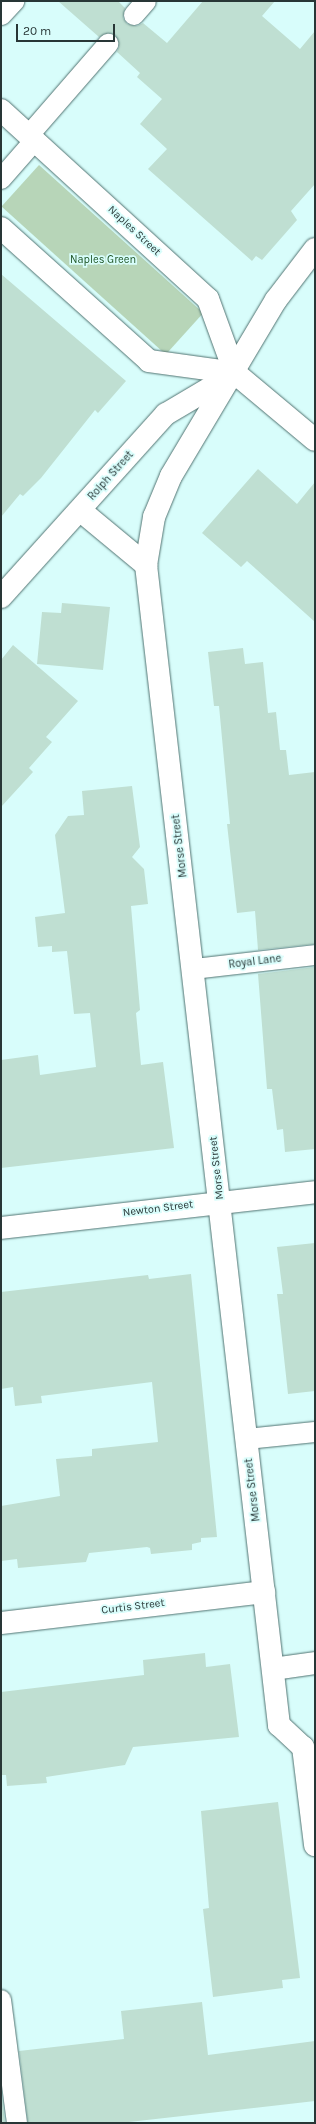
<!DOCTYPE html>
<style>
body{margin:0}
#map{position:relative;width:316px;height:2124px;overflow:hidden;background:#d8fdfb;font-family:Karla,sans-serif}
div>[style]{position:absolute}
.green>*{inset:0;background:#b7d5b8;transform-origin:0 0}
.building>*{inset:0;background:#bfdfd2}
.roads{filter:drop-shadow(0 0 1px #517371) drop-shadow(0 0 1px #517371)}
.service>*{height:20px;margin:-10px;padding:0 10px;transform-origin:10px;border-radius:10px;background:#fff}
.minor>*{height:22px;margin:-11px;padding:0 11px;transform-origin:11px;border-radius:11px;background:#fff}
.primary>*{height:22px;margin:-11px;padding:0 11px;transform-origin:11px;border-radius:11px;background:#fff}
span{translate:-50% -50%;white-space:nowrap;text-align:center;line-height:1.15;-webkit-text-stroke:3.5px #d8fdfb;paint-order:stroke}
.street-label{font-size:11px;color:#283636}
.park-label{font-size:11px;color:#1d5323}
.frame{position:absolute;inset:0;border:2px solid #283636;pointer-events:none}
.scale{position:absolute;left:16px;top:24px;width:99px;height:18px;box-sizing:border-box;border:2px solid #283636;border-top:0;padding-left:5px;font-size:12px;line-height:14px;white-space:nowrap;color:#283636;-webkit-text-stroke:3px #d8fdfb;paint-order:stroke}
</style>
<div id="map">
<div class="green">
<i style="left:39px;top:165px;width:221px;height:56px;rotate:42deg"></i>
</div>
<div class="building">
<i style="clip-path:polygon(58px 1px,118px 1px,125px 8px,123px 18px,127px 24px,137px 26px,143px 23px,167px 43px,203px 1px,275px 1px,262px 16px,300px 49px,315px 31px,315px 184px,291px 211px,297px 220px,262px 260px,256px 256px,252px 261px,148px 169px,167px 149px,140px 124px,162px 99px,137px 77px,140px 73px,117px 52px,119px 46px,116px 36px,110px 33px,99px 37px)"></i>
<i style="clip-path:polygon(1px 274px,126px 381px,98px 413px,95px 410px,41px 478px,23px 496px,20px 494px,1px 517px)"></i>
<i style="clip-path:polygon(258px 469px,297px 504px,315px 482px,315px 622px,247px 561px,241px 567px,202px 533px)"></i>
<i style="clip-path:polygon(62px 603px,110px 607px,103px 670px,37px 664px,42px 612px,61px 613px)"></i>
<i style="clip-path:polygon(13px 645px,78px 701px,46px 737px,52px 742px,29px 768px,33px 772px,1px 807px,1px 660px)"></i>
<i style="clip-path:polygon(243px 648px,245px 664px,263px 662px,268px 713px,276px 712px,280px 750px,286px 750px,289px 775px,315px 772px,315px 944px,258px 950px,255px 911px,237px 913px,227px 824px,230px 824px,219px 706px,214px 706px,208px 652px)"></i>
<i style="clip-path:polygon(132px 786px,140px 847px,132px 857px,144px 869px,148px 904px,131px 906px,140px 1010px,136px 1013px,141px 1065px,163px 1062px,174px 1148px,1px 1168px,1px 1060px,38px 1055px,40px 1075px,96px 1067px,90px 1013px,74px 1014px,67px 951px,52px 952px,52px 946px,38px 947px,35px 917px,65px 913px,55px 835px,68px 816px,84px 815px,82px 791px)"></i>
<i style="clip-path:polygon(315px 967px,315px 1149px,285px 1152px,283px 1129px,277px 1130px,272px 1089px,267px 1089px,258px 974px)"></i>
<i style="clip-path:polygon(315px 1243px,315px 1391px,288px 1394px,277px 1294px,283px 1294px,277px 1247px)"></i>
<i style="clip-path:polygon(191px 1274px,217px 1537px,201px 1538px,201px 1542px,192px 1544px,192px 1550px,151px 1554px,150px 1548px,147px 1547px,89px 1553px,86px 1562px,18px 1568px,17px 1559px,1px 1561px,1px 1506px,60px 1496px,56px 1459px,92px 1456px,92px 1449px,158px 1442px,152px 1382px,41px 1396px,42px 1403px,15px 1406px,13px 1387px,1px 1389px,1px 1292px,148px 1275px,149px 1279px)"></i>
<i style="clip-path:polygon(205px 1653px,206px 1667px,230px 1664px,239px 1737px,133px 1747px,125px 1765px,46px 1777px,47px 1783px,7px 1786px,6px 1775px,1px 1775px,1px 1692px,144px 1675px,143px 1660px)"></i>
<i style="clip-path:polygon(278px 1802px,300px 1978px,282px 1980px,283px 1988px,213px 1997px,203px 1909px,209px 1908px,201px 1811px)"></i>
<i style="clip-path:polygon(202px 2002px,208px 2055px,315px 2041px,315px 2101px,120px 2123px,28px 2123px,19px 2051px,124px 2039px,121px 2011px)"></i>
<i style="clip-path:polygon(1px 2089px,5px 2123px,1px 2123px)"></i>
</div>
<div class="roads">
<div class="service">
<i style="left:134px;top:15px;width:18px;rotate:-49deg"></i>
<i style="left:29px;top:135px;width:121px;rotate:-49deg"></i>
<i style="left:1px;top:179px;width:52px;rotate:-48.9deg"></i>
<i style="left:194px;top:969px;width:122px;rotate:-6.6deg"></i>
<i style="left:247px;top:1439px;width:68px;rotate:-5.9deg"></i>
<i style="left:1px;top:2000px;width:124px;rotate:82.6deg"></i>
</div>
<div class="minor">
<i style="left:1px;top:110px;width:280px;rotate:42.4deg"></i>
<i style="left:208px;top:299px;width:79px;rotate:70deg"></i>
<i style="left:235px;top:373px;width:104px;rotate:39.9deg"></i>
<i style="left:1px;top:228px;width:199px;rotate:41.9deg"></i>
<i style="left:149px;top:361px;width:87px;rotate:7.9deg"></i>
<i style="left:81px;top:511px;width:85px;rotate:39.7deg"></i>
<i style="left:146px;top:565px;width:1168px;rotate:83.46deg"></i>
<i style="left:279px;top:1725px;width:33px;rotate:43deg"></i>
<i style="left:303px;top:1747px;width:99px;rotate:83deg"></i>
<i style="left:146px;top:565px;width:49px;rotate:-80.5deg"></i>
<i style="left:154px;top:517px;width:44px;rotate:-67.5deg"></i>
<i style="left:171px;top:476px;width:205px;rotate:-59.2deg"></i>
<i style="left:276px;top:300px;width:64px;rotate:-52.6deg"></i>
<i style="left:1px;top:597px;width:246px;rotate:-48deg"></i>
<i style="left:166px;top:414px;width:77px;rotate:-30.6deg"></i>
<i style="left:1px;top:1228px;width:316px;rotate:-6.5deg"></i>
<i style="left:1px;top:1623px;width:265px;rotate:-6.7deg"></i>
<i style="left:273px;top:1669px;width:42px;rotate:-8.1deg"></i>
</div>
<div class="primary">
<i style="left:1px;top:14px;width:18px;rotate:-47deg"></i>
</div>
</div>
<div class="street-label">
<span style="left:134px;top:231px;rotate:43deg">Naples Street</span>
<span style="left:111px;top:476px;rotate:-48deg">Rolph Street</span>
<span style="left:180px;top:846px;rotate:-97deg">Morse Street</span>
<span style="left:255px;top:962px;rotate:-7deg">Royal Lane</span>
<span style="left:217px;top:1168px;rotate:-96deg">Morse Street</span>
<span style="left:158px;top:1209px;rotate:-7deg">Newton Street</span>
<span style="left:253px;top:1490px;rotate:-97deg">Morse Street</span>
<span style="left:133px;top:1607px;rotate:-7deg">Curtis Street</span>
</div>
<div class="park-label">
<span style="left:103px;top:260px">Naples Green</span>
</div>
<div class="frame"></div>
<div class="scale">20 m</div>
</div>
